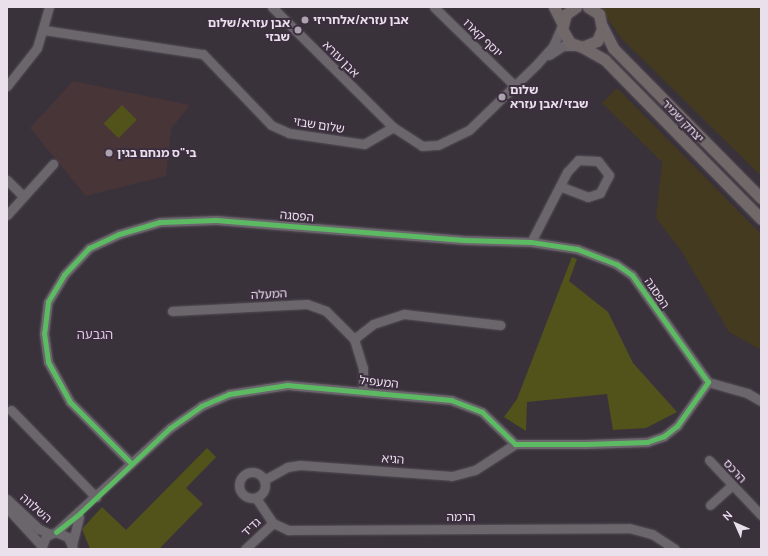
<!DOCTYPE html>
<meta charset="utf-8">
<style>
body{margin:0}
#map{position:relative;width:768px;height:556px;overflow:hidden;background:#39323b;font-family:Manrope,"Noto Sans Hebrew",sans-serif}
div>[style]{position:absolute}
.education>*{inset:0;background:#483538}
.green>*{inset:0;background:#52521b;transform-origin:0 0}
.sand>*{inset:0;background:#433a1f}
.roads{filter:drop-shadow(0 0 1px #554e56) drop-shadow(0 0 1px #554e56)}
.minor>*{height:9px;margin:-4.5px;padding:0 4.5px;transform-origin:4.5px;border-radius:4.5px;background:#6b656c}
.minor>.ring{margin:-4.5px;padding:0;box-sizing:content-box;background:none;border:9px solid #6b656c;border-radius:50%}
.major>*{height:11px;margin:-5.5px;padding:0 5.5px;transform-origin:5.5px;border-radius:5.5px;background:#716969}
.cycleway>*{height:5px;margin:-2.5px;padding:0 2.5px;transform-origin:2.5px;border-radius:2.5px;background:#5cba63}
.dots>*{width:11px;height:11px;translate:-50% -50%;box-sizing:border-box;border:2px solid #3c2e3f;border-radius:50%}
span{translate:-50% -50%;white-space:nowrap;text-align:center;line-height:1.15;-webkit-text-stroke:4px #3c2e3f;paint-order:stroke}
.poi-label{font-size:12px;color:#e9e0eb;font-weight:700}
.left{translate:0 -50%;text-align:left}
.right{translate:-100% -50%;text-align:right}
.street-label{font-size:12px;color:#e9e0eb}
.neighbourhood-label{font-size:13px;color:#dcc9de}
.frame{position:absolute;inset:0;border:8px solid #e9e0eb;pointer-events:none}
.north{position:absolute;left:716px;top:504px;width:40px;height:40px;-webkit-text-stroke:3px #3c2e3f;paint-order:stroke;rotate:315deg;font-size:11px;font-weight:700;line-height:16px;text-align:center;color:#e9e0eb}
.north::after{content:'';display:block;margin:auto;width:14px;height:18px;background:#e9e0eb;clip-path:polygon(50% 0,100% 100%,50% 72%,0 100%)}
</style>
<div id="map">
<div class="education">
<i style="clip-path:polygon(73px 81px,190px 105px,171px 129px,166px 176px,86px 196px,30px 128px)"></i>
</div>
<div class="green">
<i style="left:122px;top:105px;width:21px;height:26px;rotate:45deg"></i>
<i style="clip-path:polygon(572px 257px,577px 259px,569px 281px,608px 312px,633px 363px,677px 412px,646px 428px,613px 430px,607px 394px,527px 402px,526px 431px,504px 417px,517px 399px)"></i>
<i style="clip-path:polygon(207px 448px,216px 457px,186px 488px,203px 504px,159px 549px,90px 549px,82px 529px,102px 507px,126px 530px)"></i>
</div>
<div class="sand">
<i style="clip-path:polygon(599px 7px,761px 7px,761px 176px,622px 39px)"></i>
<i style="clip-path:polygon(617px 88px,761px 234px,761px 350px,729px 332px,682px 252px,656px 218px,662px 162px,602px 103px)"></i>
</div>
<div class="roads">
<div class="minor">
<i style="left:272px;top:7px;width:170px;rotate:44.8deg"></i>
<i style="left:393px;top:127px;width:35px;rotate:33deg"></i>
<i style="left:422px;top:146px;width:16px;rotate:-4deg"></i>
<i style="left:438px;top:145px;width:34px;rotate:-26deg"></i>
<i style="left:469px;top:130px;width:93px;rotate:-44.1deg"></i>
<i style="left:536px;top:65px;width:25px;rotate:-48deg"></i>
<i style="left:553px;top:46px;width:22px;rotate:-66deg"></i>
<i style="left:434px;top:7px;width:113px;rotate:44.3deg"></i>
<i style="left:44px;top:30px;width:161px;rotate:8.6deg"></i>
<i style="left:203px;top:54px;width:98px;rotate:46.2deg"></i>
<i style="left:271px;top:125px;width:20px;rotate:24deg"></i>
<i style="left:289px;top:133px;width:76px;rotate:8.3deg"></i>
<i style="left:364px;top:144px;width:34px;rotate:-30deg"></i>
<i style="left:549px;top:55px;width:17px;rotate:-33deg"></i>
<i style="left:563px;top:46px;width:13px"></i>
<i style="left:7px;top:86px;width:48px;rotate:-51.7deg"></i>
<i style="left:37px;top:48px;width:43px;rotate:-73.7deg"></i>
<i style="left:7px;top:180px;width:23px;rotate:45deg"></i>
<i style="left:7px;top:215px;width:69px;rotate:-48deg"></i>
<i style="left:531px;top:242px;width:79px;rotate:-62.8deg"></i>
<i style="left:567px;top:172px;width:16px;rotate:-47deg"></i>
<i style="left:578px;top:160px;width:20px;rotate:3deg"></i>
<i style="left:598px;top:161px;width:18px;rotate:52deg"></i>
<i style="left:609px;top:175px;width:20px;rotate:117deg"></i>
<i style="left:600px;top:193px;width:13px;rotate:162deg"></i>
<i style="left:588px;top:197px;width:30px;rotate:-159deg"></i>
<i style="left:172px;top:311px;width:135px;rotate:-3deg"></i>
<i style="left:307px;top:304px;width:20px;rotate:20deg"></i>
<i style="left:326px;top:311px;width:40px;rotate:45deg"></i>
<i style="left:354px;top:339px;width:30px;rotate:73deg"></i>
<i style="left:363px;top:368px;width:23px;rotate:90deg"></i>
<i style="left:354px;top:339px;width:24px;rotate:-38deg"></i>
<i style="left:373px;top:324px;width:33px;rotate:-18deg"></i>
<i style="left:404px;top:314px;width:97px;rotate:6.5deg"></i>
<i style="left:708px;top:382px;width:41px;rotate:15.8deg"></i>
<i style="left:747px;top:393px;width:16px;rotate:30deg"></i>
<i style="left:11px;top:410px;width:122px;rotate:45.7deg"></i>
<i style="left:709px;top:460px;width:76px;rotate:46.6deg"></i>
<i style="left:131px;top:463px;width:86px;rotate:-135deg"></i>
<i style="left:70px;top:402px;width:46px;rotate:-118.8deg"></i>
<i style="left:48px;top:362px;width:29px;rotate:-98deg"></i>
<i style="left:44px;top:333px;width:31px;rotate:-83deg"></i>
<i style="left:48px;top:302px;width:31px;rotate:-59deg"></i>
<i style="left:64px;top:275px;width:37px;rotate:-47deg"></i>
<i style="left:89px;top:248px;width:33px;rotate:-25deg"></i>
<i style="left:119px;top:234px;width:43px;rotate:-16.3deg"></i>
<i style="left:160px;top:222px;width:56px;rotate:-2deg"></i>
<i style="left:216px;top:220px;width:249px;rotate:4.6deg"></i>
<i style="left:464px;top:240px;width:67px;rotate:1.7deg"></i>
<i style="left:531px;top:242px;width:47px;rotate:8.7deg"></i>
<i style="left:577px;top:249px;width:42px;rotate:21deg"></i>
<i style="left:616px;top:264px;width:19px;rotate:35deg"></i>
<i style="left:632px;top:275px;width:131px;rotate:54.6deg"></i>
<i class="ring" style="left:239px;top:472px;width:17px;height:17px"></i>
<i style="left:264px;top:480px;width:26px;rotate:-29deg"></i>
<i style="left:287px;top:467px;width:13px;rotate:-9deg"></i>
<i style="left:300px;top:465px;width:152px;rotate:4.1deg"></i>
<i style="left:452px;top:476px;width:24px;rotate:-15deg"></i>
<i style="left:475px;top:470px;width:48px;rotate:-33deg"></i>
<i style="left:256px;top:498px;width:30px;rotate:56deg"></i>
<i style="left:273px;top:523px;width:17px;rotate:25deg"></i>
<i style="left:288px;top:530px;width:341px;rotate:-0.3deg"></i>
<i style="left:629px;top:528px;width:24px;rotate:15deg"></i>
<i style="left:652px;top:534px;width:27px;rotate:33deg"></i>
<i style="left:7px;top:499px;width:44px;rotate:43.2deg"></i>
<i style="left:39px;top:529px;width:12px;rotate:24deg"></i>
<i style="left:710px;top:505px;width:30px;rotate:-42deg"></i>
<i style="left:7px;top:508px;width:50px;rotate:47.4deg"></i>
<i style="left:56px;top:532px;width:154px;rotate:-42.4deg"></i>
<i style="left:170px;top:428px;width:38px;rotate:-35deg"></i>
<i style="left:201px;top:406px;width:30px;rotate:-23deg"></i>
<i style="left:229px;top:394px;width:59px;rotate:-8.8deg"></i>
<i style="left:287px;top:385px;width:165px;rotate:5.2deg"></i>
<i style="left:451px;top:400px;width:33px;rotate:21deg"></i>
<i style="left:482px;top:412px;width:46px;rotate:44.1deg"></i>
<i style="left:515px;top:444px;width:71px"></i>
<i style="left:586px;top:444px;width:61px;rotate:-1.9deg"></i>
<i style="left:647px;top:442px;width:18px;rotate:-19deg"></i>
<i style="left:664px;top:436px;width:16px;rotate:-38deg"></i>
<i style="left:677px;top:426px;width:54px;rotate:-54.8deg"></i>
<i style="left:72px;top:545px;width:29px;rotate:-76deg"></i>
<i style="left:41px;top:549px;width:14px;rotate:-69deg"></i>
<i style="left:46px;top:536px;width:11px;rotate:-22deg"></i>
<i style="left:56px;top:532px;width:13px;rotate:23deg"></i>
<i style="left:68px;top:537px;width:13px;rotate:67deg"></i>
<i style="left:245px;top:549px;width:38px;rotate:-43deg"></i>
</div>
<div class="major">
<i style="left:554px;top:7px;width:18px;rotate:63deg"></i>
<i style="left:576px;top:7px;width:12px;rotate:145deg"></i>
<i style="left:566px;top:14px;width:16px;rotate:105deg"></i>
<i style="left:562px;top:29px;width:16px;rotate:60deg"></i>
<i style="left:570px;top:43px;width:13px;rotate:18deg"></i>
<i style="left:582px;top:47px;width:16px;rotate:-22deg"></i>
<i style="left:597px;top:41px;width:13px;rotate:-67deg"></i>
<i style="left:602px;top:29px;width:15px;rotate:-101deg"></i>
<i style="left:599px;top:14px;width:13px;rotate:-148deg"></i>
<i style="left:602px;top:26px;width:25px;rotate:63deg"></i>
<i style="left:613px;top:48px;width:211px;rotate:45.4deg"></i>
<i style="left:582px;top:47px;width:26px;rotate:29deg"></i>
<i style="left:605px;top:60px;width:223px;rotate:45.5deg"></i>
</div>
</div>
<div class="cycleway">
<i style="left:56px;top:532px;width:31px;rotate:-38deg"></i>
<i style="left:80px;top:513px;width:124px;rotate:-43.4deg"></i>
<i style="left:170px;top:428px;width:38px;rotate:-35deg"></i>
<i style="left:201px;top:406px;width:30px;rotate:-23deg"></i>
<i style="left:229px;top:394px;width:59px;rotate:-8.8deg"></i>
<i style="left:287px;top:385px;width:165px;rotate:5.2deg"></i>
<i style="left:451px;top:400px;width:33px;rotate:21deg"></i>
<i style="left:482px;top:412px;width:46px;rotate:44.1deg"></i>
<i style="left:515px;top:444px;width:71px"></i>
<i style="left:586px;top:444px;width:61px;rotate:-1.9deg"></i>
<i style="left:647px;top:442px;width:18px;rotate:-19deg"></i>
<i style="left:664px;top:436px;width:16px;rotate:-38deg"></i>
<i style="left:677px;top:426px;width:54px;rotate:-54.8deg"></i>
<i style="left:708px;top:382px;width:131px;rotate:-125.4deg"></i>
<i style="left:632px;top:275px;width:19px;rotate:-145deg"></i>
<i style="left:616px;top:264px;width:42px;rotate:-159deg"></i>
<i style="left:577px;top:249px;width:47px;rotate:-171.3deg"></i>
<i style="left:531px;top:242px;width:67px;rotate:-178.3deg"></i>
<i style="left:464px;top:240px;width:249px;rotate:-175.4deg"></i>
<i style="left:216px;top:220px;width:56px;rotate:178deg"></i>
<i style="left:160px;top:222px;width:43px;rotate:163.7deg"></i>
<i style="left:119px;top:234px;width:33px;rotate:155deg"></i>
<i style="left:89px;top:248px;width:37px;rotate:133deg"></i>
<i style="left:64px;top:275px;width:31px;rotate:121deg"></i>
<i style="left:48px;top:302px;width:31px;rotate:97deg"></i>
<i style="left:44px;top:333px;width:29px;rotate:82deg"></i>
<i style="left:48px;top:362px;width:46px;rotate:61.2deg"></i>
<i style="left:70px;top:402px;width:86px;rotate:45deg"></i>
</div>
<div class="dots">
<i style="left:305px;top:20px;background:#aba3ad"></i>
<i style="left:298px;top:30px;background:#aba3ad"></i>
<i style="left:502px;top:97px;background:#aba3ad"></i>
<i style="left:109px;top:153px;background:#aba3ad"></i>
</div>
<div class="poi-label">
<span class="left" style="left:313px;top:20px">אבן עזרא/אלחריזי</span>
<span class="right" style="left:290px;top:30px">אבן עזרא/שלום<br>שבזי</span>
<span class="left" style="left:510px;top:97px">שלום<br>שבזי/אבן עזרא</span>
<span class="left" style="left:117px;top:153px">בי"ס מנחם בגין</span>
</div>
<div class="street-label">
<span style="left:483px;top:38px;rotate:44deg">יוסף קארו</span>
<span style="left:341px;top:59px;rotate:45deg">אבן עזרא</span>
<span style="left:683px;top:121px;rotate:46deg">יצחק שמיר</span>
<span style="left:319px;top:125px;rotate:9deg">שלום שבזי</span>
<span style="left:297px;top:216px;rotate:5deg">הפסגה</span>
<span style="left:657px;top:293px;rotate:56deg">הפסגה</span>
<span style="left:269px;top:294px;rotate:-3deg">המעלה</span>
<span style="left:379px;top:382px;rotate:6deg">המעפיל</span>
<span style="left:393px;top:459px;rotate:4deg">הגיא</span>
<span style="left:735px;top:471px;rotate:47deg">הרכס</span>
<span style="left:36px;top:508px;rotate:41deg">השלווה</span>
<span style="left:461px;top:517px">הרמה</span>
<span style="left:251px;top:527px;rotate:-43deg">גדיד</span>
</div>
<div class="neighbourhood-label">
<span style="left:95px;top:334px">הגבעה</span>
</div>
<div class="frame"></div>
<div class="north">N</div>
</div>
